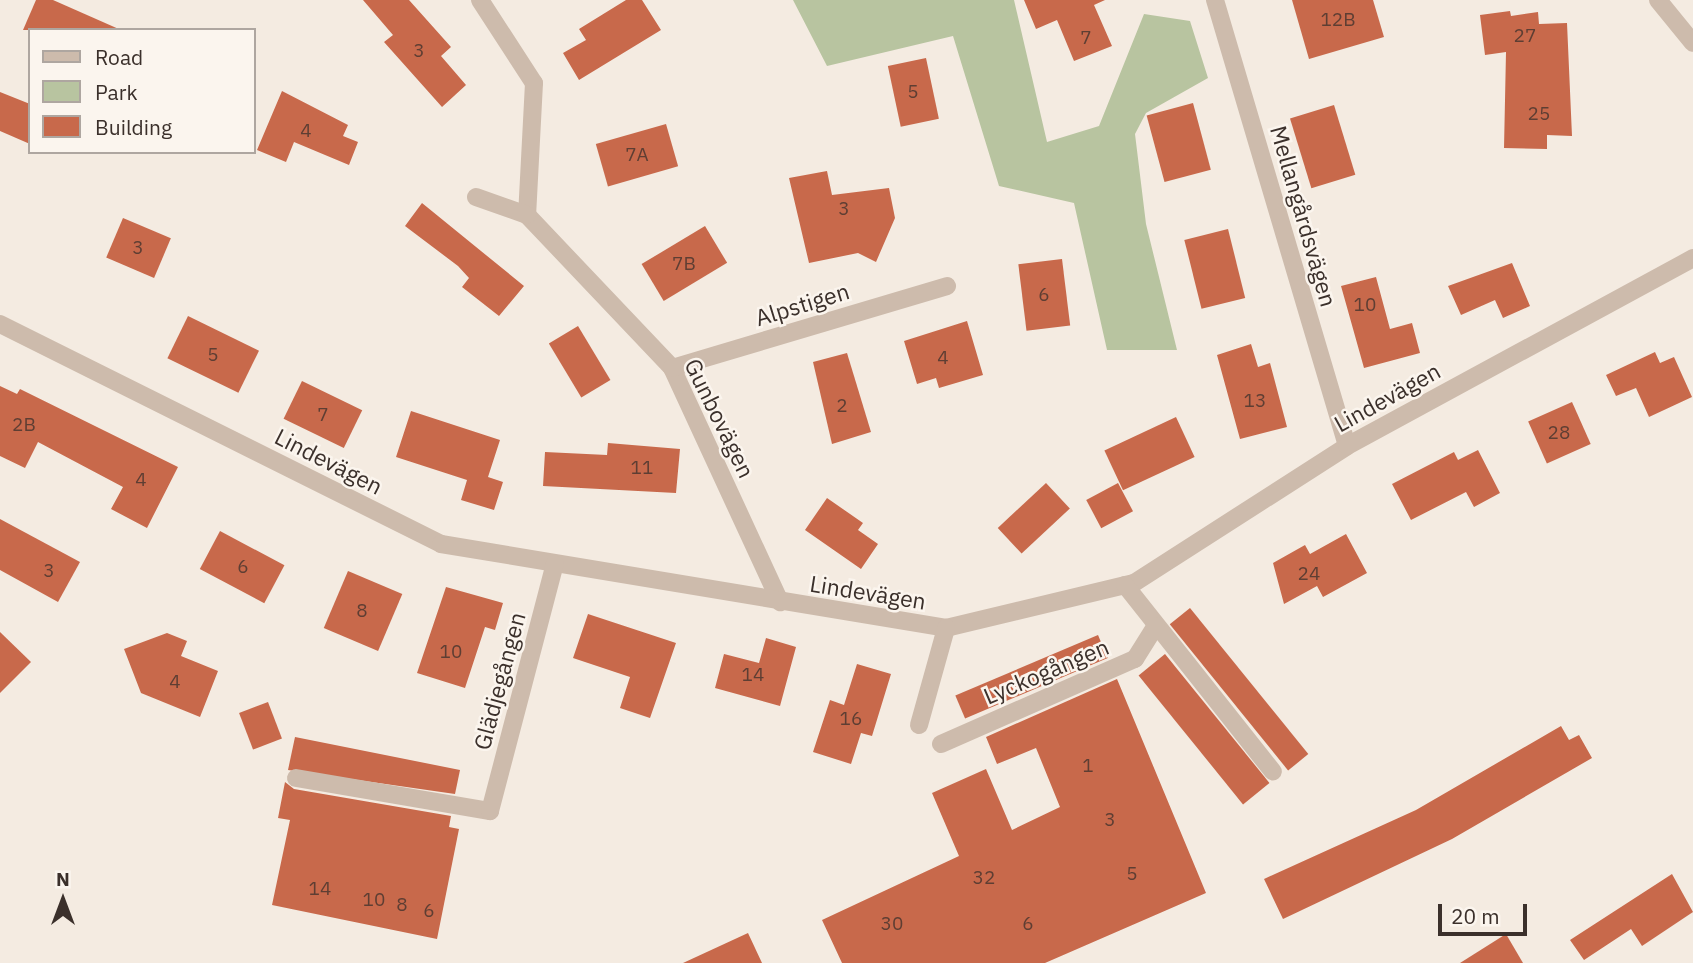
<!DOCTYPE html>
<meta charset="utf-8">
<style>
body{margin:0}
#map{position:relative;width:1693px;height:963px;overflow:hidden;background:#f4ebe1;font-family:"IBM Plex Sans",sans-serif}
div>[style]{position:absolute}
.green>*{inset:0;background:#b8c4a0}
.building>*{inset:0;background:#c8694b;transform-origin:0 0}
.minor>*{height:18px;margin:-9px;padding:0 9px;transform-origin:9px;border-radius:9px;background:#cdbbac}
span{translate:-50% -50%;white-space:nowrap;text-align:center;line-height:1.15;-webkit-text-stroke:5px #fbf5ee;paint-order:stroke}
.number-label{font-size:19px;color:#5e3e33}
.number-label span{-webkit-text-stroke-width:0}
.street-label{font-size:23px;color:#3b302b}
.legend{position:absolute;left:28px;top:28px;width:228px;height:126px;box-sizing:border-box;background:#fbf5ee;border:2px solid #aea6a0;margin:0;padding:9px 12px;list-style:none;font-size:21px;color:#3b302b}
.legend li{display:flex;align-items:center;gap:14px;height:35px}
.legend b{width:35px;border:2px solid #aea6a0}
.north{position:absolute;left:28px;top:865px;width:70px;height:70px;-webkit-text-stroke:5px #fbf5ee;paint-order:stroke;rotate:0deg;font-size:19px;font-weight:700;line-height:28px;text-align:center;color:#3b302b}
.north::after{content:'';display:block;margin:auto;width:24px;height:32px;background:#3b302b;clip-path:polygon(50% 0,100% 100%,50% 72%,0 100%)}
.scale{position:absolute;left:1438px;top:904px;width:89px;height:32px;box-sizing:border-box;border:4px solid #3b302b;border-top:0;padding-left:9px;font-size:21px;line-height:24px;white-space:nowrap;color:#3b302b;-webkit-text-stroke:5px #fbf5ee;paint-order:stroke}
</style>
<div id="map">
<div class="green">
<i style="clip-path:polygon(793px 0,1014px 0,1047px 142px,1099px 126px,1144px 14px,1190px 21px,1208px 78px,1146px 113px,1135px 134px,1146px 224px,1177px 350px,1107px 350px,1074px 203px,999px 186px,953px 36px,827px 66px)"></i>
</div>
<div class="building">
<i style="clip-path:polygon(36px 0,53px 0,121px 30px,23px 30px)"></i>
<i style="clip-path:polygon(363px 0,409px 0,451px 47px,441px 56px,466px 85px,442px 107px,384px 42px,393px 35px)"></i>
<i style="clip-path:polygon(626px 0,642px 0,661px 30px,579px 80px,563px 53px,586px 40px,579px 29px)"></i>
<i style="clip-path:polygon(1024px 0,1105px 0,1094px 5px,1112px 46px,1074px 61px,1057px 20px,1036px 29px)"></i>
<i style="clip-path:polygon(1292px 0,1373px 0,1384px 37px,1309px 59px)"></i>
<i style="clip-path:polygon(1510px 11px,1511px 16px,1538px 12px,1539px 24px,1567px 23px,1572px 136px,1547px 135px,1547px 149px,1504px 148px,1506px 52px,1485px 55px,1480px 15px)"></i>
<i style="left:926px;top:58px;width:62px;height:39px;rotate:78deg"></i>
<i style="clip-path:polygon(282px 91px,348px 125px,343px 136px,358px 142px,349px 165px,294px 142px,286px 162px,257px 150px)"></i>
<i style="clip-path:polygon(0 92px,30px 104px,30px 144px,0 131px)"></i>
<i style="left:1193px;top:103px;width:69px;height:48px;rotate:75deg"></i>
<i style="left:1334px;top:105px;width:73px;height:46px;rotate:73deg"></i>
<i style="left:666px;top:124px;width:44px;height:73px;rotate:74deg"></i>
<i style="clip-path:polygon(827px 171px,832px 195px,889px 188px,895px 218px,876px 262px,858px 253px,809px 263px,789px 178px)"></i>
<i style="clip-path:polygon(422px 203px,524px 286px,499px 316px,462px 287px,469px 278px,458px 266px,405px 226px)"></i>
<i style="left:123px;top:218px;width:52px;height:43px;rotate:23deg"></i>
<i style="left:705px;top:226px;width:43px;height:74px;rotate:59deg"></i>
<i style="left:1228px;top:229px;width:71px;height:45px;rotate:76deg"></i>
<i style="left:1062px;top:259px;width:67px;height:44px;rotate:83deg"></i>
<i style="clip-path:polygon(1512px 263px,1530px 306px,1503px 318px,1495px 300px,1461px 315px,1448px 286px)"></i>
<i style="clip-path:polygon(1376px 277px,1390px 329px,1412px 323px,1420px 353px,1364px 368px,1341px 286px)"></i>
<i style="left:188px;top:316px;width:79px;height:47px;rotate:26deg"></i>
<i style="clip-path:polygon(967px 321px,983px 375px,939px 388px,936px 378px,917px 384px,904px 341px)"></i>
<i style="left:578px;top:326px;width:63px;height:34px;rotate:59deg"></i>
<i style="clip-path:polygon(1251px 344px,1258px 367px,1270px 363px,1287px 427px,1240px 439px,1217px 355px)"></i>
<i style="clip-path:polygon(1655px 352px,1660px 363px,1674px 357px,1692px 397px,1649px 417px,1636px 388px,1616px 396px,1606px 375px)"></i>
<i style="clip-path:polygon(847px 353px,871px 432px,832px 444px,813px 362px)"></i>
<i style="left:302px;top:381px;width:67px;height:42px;rotate:26deg"></i>
<i style="clip-path:polygon(0 386px,17px 394px,20px 389px,178px 467px,147px 528px,111px 509px,123px 487px,38px 442px,25px 468px,0 456px)"></i>
<i style="left:1572px;top:402px;width:46px;height:48px;rotate:66deg"></i>
<i style="clip-path:polygon(411px 411px,500px 440px,488px 477px,503px 482px,494px 510px,461px 500px,467px 480px,396px 457px)"></i>
<i style="left:1176px;top:417px;width:44px;height:79px;rotate:65deg"></i>
<i style="clip-path:polygon(608px 443px,680px 449px,676px 493px,543px 486px,545px 452px,607px 455px)"></i>
<i style="clip-path:polygon(1478px 450px,1500px 493px,1474px 507px,1466px 492px,1411px 520px,1392px 484px,1454px 452px,1458px 460px)"></i>
<i style="left:1046px;top:483px;width:35px;height:66px;rotate:47deg"></i>
<i style="left:1118px;top:483px;width:32px;height:36px;rotate:62deg"></i>
<i style="clip-path:polygon(827px 498px,863px 523px,858px 530px,878px 544px,861px 569px,805px 530px)"></i>
<i style="clip-path:polygon(0 519px,80px 562px,58px 602px,0 570px)"></i>
<i style="left:220px;top:531px;width:73px;height:43px;rotate:28deg"></i>
<i style="clip-path:polygon(1346px 534px,1367px 573px,1323px 597px,1317px 586px,1284px 604px,1273px 563px,1305px 545px,1310px 554px)"></i>
<i style="left:348px;top:571px;width:59px;height:62px;rotate:23deg"></i>
<i style="clip-path:polygon(446px 587px,503px 603px,495px 630px,485px 627px,465px 688px,417px 673px)"></i>
<i style="left:1190px;top:608px;width:188px;height:26px;rotate:51deg"></i>
<i style="clip-path:polygon(588px 614px,676px 643px,650px 718px,620px 708px,630px 677px,573px 658px)"></i>
<i style="clip-path:polygon(0 632px,31px 662px,0 693px)"></i>
<i style="clip-path:polygon(167px 633px,187px 641px,181px 656px,218px 671px,200px 717px,141px 693px,124px 649px)"></i>
<i style="left:1098px;top:635px;width:25px;height:155px;rotate:67deg"></i>
<i style="clip-path:polygon(766px 638px,796px 647px,780px 706px,715px 688px,724px 654px,759px 663px)"></i>
<i style="left:1165px;top:654px;width:166px;height:34px;rotate:51deg"></i>
<i style="clip-path:polygon(857px 664px,891px 674px,872px 736px,861px 733px,851px 764px,813px 752px,830px 700px,844px 705px)"></i>
<i style="clip-path:polygon(1117px 679px,1206px 893px,1045px 963px,842px 963px,822px 920px,959px 856px,932px 793px,986px 769px,1012px 830px,1060px 807px,1036px 748px,997px 764px,986px 737px)"></i>
<i style="left:268px;top:702px;width:39px;height:31px;rotate:69deg"></i>
<i style="clip-path:polygon(1561px 726px,1569px 740px,1579px 735px,1592px 758px,1452px 839px,1283px 919px,1264px 879px,1416px 810px)"></i>
<i style="clip-path:polygon(295px 737px,460px 770px,455px 794px,288px 770px)"></i>
<i style="clip-path:polygon(285px 782px,294px 789px,451px 816px,449px 827px,459px 829px,437px 939px,272px 905px,290px 820px,278px 818px)"></i>
<i style="clip-path:polygon(1672px 874px,1693px 912px,1642px 946px,1631px 929px,1584px 960px,1570px 940px)"></i>
<i style="clip-path:polygon(748px 933px,762px 963px,683px 963px)"></i>
<i style="clip-path:polygon(1506px 934px,1523px 963px,1460px 963px)"></i>
</div>
<div class="minor">
<i style="left:480px;top:0;width:99px;rotate:57deg"></i>
<i style="left:534px;top:83px;width:132px;rotate:93deg"></i>
<i style="left:527px;top:215px;width:211px;rotate:46.5deg"></i>
<i style="left:672px;top:368px;width:258px;rotate:65.2deg"></i>
<i style="left:1215px;top:0;width:465px;rotate:73.5deg"></i>
<i style="left:1658px;top:0;width:55px;rotate:50.9deg"></i>
<i style="left:476px;top:197px;width:54px;rotate:19.4deg"></i>
<i style="left:0;top:324px;width:493px;rotate:26.5deg"></i>
<i style="left:441px;top:544px;width:512px;rotate:9.44deg"></i>
<i style="left:946px;top:628px;width:193px;rotate:-13.5deg"></i>
<i style="left:1134px;top:583px;width:253px;rotate:-32.7deg"></i>
<i style="left:1347px;top:446px;width:394px;rotate:-28.5deg"></i>
<i style="left:672px;top:368px;width:287px;rotate:-16.6deg"></i>
<i style="left:1125px;top:585px;width:238px;rotate:51.6deg"></i>
<i style="left:919px;top:725px;width:101px;rotate:-74.4deg"></i>
<i style="left:941px;top:744px;width:212px;rotate:-23.7deg"></i>
<i style="left:1135px;top:659px;width:39px;rotate:-58deg"></i>
<i style="left:296px;top:778px;width:197px;rotate:9.7deg"></i>
<i style="left:490px;top:811px;width:255px;rotate:-75.3deg"></i>
</div>
<div class="number-label">
<span style="left:1338px;top:20px">12B</span>
<span style="left:1525px;top:36px">27</span>
<span style="left:1086px;top:38px">7</span>
<span style="left:419px;top:51px">3</span>
<span style="left:913px;top:92px">5</span>
<span style="left:1539px;top:114px">25</span>
<span style="left:306px;top:131px">4</span>
<span style="left:637px;top:155px">7A</span>
<span style="left:844px;top:209px">3</span>
<span style="left:138px;top:248px">3</span>
<span style="left:684px;top:264px">7B</span>
<span style="left:1044px;top:295px">6</span>
<span style="left:1365px;top:305px">10</span>
<span style="left:213px;top:355px">5</span>
<span style="left:943px;top:358px">4</span>
<span style="left:1255px;top:401px">13</span>
<span style="left:842px;top:406px">2</span>
<span style="left:323px;top:415px">7</span>
<span style="left:24px;top:425px">2B</span>
<span style="left:1559px;top:433px">28</span>
<span style="left:642px;top:468px">11</span>
<span style="left:141px;top:480px">4</span>
<span style="left:243px;top:567px">6</span>
<span style="left:49px;top:571px">3</span>
<span style="left:1309px;top:574px">24</span>
<span style="left:362px;top:611px">8</span>
<span style="left:451px;top:652px">10</span>
<span style="left:753px;top:675px">14</span>
<span style="left:175px;top:682px">4</span>
<span style="left:851px;top:719px">16</span>
<span style="left:1088px;top:766px">1</span>
<span style="left:1110px;top:820px">3</span>
<span style="left:1132px;top:874px">5</span>
<span style="left:984px;top:878px">32</span>
<span style="left:320px;top:889px">14</span>
<span style="left:374px;top:900px">10</span>
<span style="left:402px;top:905px">8</span>
<span style="left:429px;top:911px">6</span>
<span style="left:892px;top:924px">30</span>
<span style="left:1028px;top:924px">6</span>
</div>
<div class="street-label">
<span style="left:1304px;top:216px;rotate:74deg">Mellangårdsvägen</span>
<span style="left:802px;top:304px;rotate:-17deg">Alpstigen</span>
<span style="left:1387px;top:397px;rotate:-29deg">Lindevägen</span>
<span style="left:720px;top:418px;rotate:64deg">Gunbovägen</span>
<span style="left:329px;top:461px;rotate:27deg">Lindevägen</span>
<span style="left:868px;top:592px;rotate:9deg">Lindevägen</span>
<span style="left:1046px;top:671px;rotate:-23deg">Lyckogången</span>
<span style="left:499px;top:681px;rotate:-75deg">Glädjegången</span>
</div>
<ul class="legend">
<li><b style="height:9px;background:#cdbbac"></b>Road</li>
<li><b style="height:19px;background:#b8c4a0"></b>Park</li>
<li><b style="height:19px;background:#c8694b"></b>Building</li>
</ul>
<div class="north">N</div>
<div class="scale">20 m</div>
</div>
